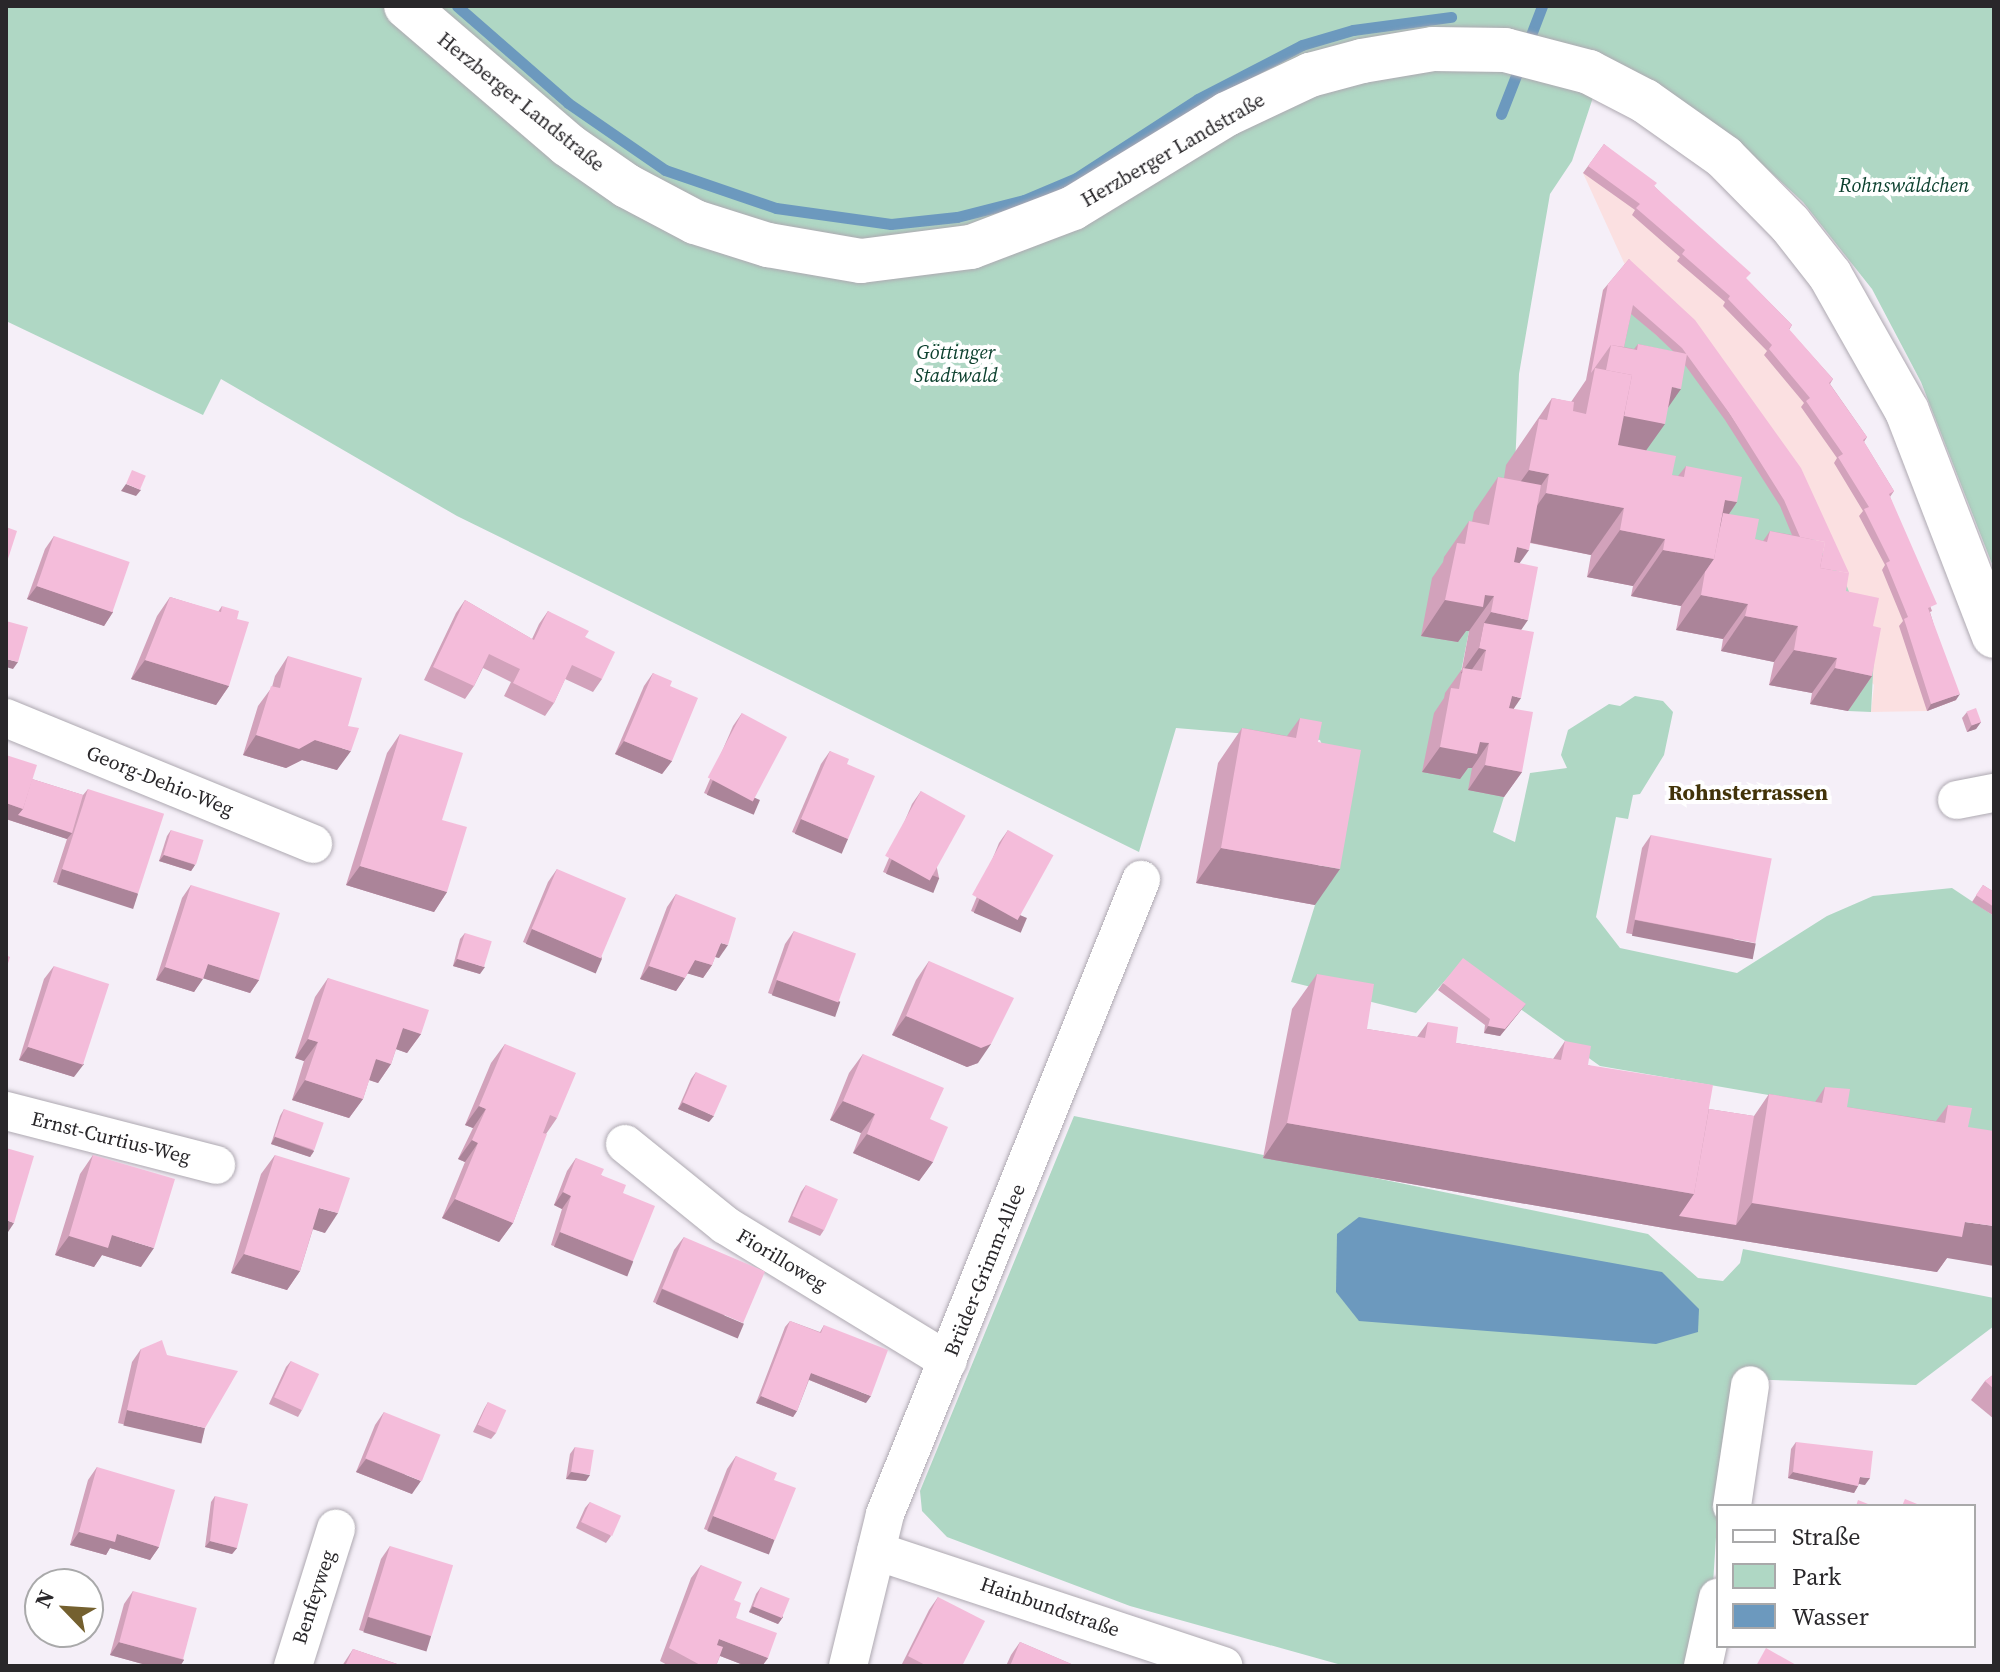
<!DOCTYPE html>
<meta charset="utf-8">
<style>
body{margin:0}
#map{position:relative;width:2000px;height:1672px;overflow:hidden;background:#f5eff8;font-family:"Source Serif 4",serif}
div>[style]{position:absolute}
.industrial>*{inset:0;background:#fbe0e1}
.green>*{inset:0;background:#afd7c4}
.water>*{inset:0;background:#6c99be}
.stream>*{height:11px;margin:-5.5px;padding:0 5.5px;transform-origin:5.5px;border-radius:5.5px;background:#6c99be}
.roads{filter:drop-shadow(0 0 2px #aea9b1) drop-shadow(0 0 2px #aea9b1)}
.minor>*{height:38px;margin:-19px;padding:0 19px;transform-origin:19px;border-radius:19px;background:#fff}
.tertiary>*{height:44px;margin:-22px;padding:0 22px;transform-origin:22px;border-radius:22px;background:#fff}
.wall>*{inset:0;background:#d2a2bb}
.shaded-wall>*{inset:0;background:#ab8499;transform-origin:0 0}
.building>*{inset:0;background:#f4bcda;transform-origin:0 0}
span{translate:-50% -50%;white-space:nowrap;text-align:center;line-height:1.15;-webkit-text-stroke:8px #fff;paint-order:stroke}
.street-label{font-size:20px;color:#29272a}
.park-label{font-size:20px;color:#0c402e;font-style:italic}
.neighbourhood-label{font-size:22px;color:#423309;font-weight:700}
.frame{position:absolute;inset:0;border:8px solid #29272a;pointer-events:none}
.legend{position:absolute;left:1716px;top:1504px;width:260px;height:144px;box-sizing:border-box;background:#fff;border:2px solid #a9a9aa;margin:0;padding:10px 14px;list-style:none;font-size:24px;color:#29272a}
.legend li{display:flex;align-items:center;gap:16px;height:40px}
.legend b{width:40px;border:2px solid #a9a9aa}
.north{position:absolute;left:24px;top:1568px;width:80px;height:80px;box-sizing:border-box;background:#fff;border:2px solid #a9a9aa;border-radius:50%;rotate:295deg;font-size:22px;font-weight:700;line-height:32px;text-align:center;color:#29272a}
.north::after{content:'';display:block;margin:auto;width:28px;height:36px;background:#74602f;clip-path:polygon(50% 0,100% 100%,50% 72%,0 100%)}
</style>
<div id="map">
<div class="industrial">
<i style="clip-path:polygon(1600px 151px,1746px 280px,1932px 611px,1924px 615px,1956px 700px,1927px 711px,1871px 712px,1874px 685px,1612px 385px,1587px 380px,1603px 290px,1625px 265px,1583px 173px)"></i>
</div>
<div class="green">
<i style="clip-path:polygon(6px 6px,1994px 6px,1994px 569px,1921px 382px,1872px 289px,1803px 202px,1748px 151px,1606px 58px,1572px 161px,1550px 194px,1519px 374px,1515px 467px,1461px 630px,1469px 631px,1461px 672px,1462px 767px,1472px 768px,1504px 797px,1493px 832px,1515px 842px,1530px 773px,1567px 768px,1561px 755px,1568px 730px,1609px 704px,1620px 706px,1635px 696px,1663px 701px,1673px 712px,1664px 755px,1640px 794px,1633px 795px,1628px 819px,1616px 817px,1596px 917px,1620px 948px,1737px 973px,1827px 916px,1873px 896px,1952px 888px,1994px 916px,1994px 1154px,1943px 1125px,1600px 1066px,1459px 965px,1416px 1013px,1291px 982px,1315px 905px,1338px 784px,1320px 740px,1176px 728px,1139px 852px,457px 516px,221px 379px,203px 415px,6px 321px)"></i>
<i style="clip-path:polygon(1629px 311px,1678px 354px,1844px 579px,1874px 655px,1871px 712px,1848px 711px,1857px 664px,1594px 450px)"></i>
<i style="clip-path:polygon(1074px 1116px,1648px 1234px,1698px 1278px,1723px 1281px,1740px 1263px,1743px 1249px,1994px 1298px,1994px 1326px,1916px 1385px,1740px 1379px,1718px 1506px,1713px 1584px,1696px 1666px,1345px 1666px,1130px 1606px,947px 1537px,922px 1511px,920px 1491px)"></i>
</div>
<div class="water">
<i style="clip-path:polygon(1359px 1217px,1662px 1272px,1699px 1309px,1698px 1332px,1656px 1344px,1359px 1321px,1336px 1292px,1337px 1234px)"></i>
</div>
<div class="stream">
<i style="left:457px;top:6px;width:147px;rotate:41.1deg"></i>
<i style="left:568px;top:103px;width:118px;rotate:34.6deg"></i>
<i style="left:665px;top:170px;width:117px;rotate:18.9deg"></i>
<i style="left:776px;top:208px;width:116px;rotate:7.9deg"></i>
<i style="left:891px;top:224px;width:66px;rotate:-6.1deg"></i>
<i style="left:957px;top:217px;width:69px;rotate:-14.2deg"></i>
<i style="left:1024px;top:200px;width:56px;rotate:-22.9deg"></i>
<i style="left:1076px;top:178px;width:145px;rotate:-32.9deg"></i>
<i style="left:1198px;top:99px;width:117px;rotate:-27.4deg"></i>
<i style="left:1302px;top:45px;width:53px;rotate:-16.4deg"></i>
<i style="left:1353px;top:30px;width:99px;rotate:-7.6deg"></i>
<i style="left:1529px;top:40px;width:36px;rotate:-69deg"></i>
<i style="left:1501px;top:114px;width:44px;rotate:-68.7deg"></i>
</div>
<div class="roads">
<div class="minor">
<i style="left:6px;top:718px;width:332px;rotate:22.3deg"></i>
<i style="left:1957px;top:800px;width:38px;rotate:-11deg"></i>
<i style="left:6px;top:1111px;width:217px;rotate:14.4deg"></i>
<i style="left:625px;top:1144px;width:129px;rotate:39deg"></i>
<i style="left:725px;top:1225px;width:261px;rotate:31.4deg"></i>
<i style="left:1732px;top:1506px;width:122px;rotate:-81.5deg"></i>
<i style="left:876px;top:1551px;width:366px;rotate:18.3deg"></i>
<i style="left:293px;top:1666px;width:144px;rotate:-72.6deg"></i>
<i style="left:848px;top:1666px;width:156px;rotate:-76.3deg"></i>
<i style="left:885px;top:1514px;width:684px;rotate:-68.01deg"></i>
<i style="left:1703px;top:1666px;width:70px;rotate:-77.6deg"></i>
</div>
<div class="tertiary">
<i style="left:406px;top:6px;width:213px;rotate:40.6deg"></i>
<i style="left:568px;top:145px;width:72px;rotate:34.8deg"></i>
<i style="left:627px;top:186px;width:77px;rotate:27.9deg"></i>
<i style="left:695px;top:222px;width:77px;rotate:17.5deg"></i>
<i style="left:768px;top:245px;width:94px;rotate:9.8deg"></i>
<i style="left:861px;top:261px;width:111px;rotate:-7.3deg"></i>
<i style="left:971px;top:247px;width:109px;rotate:-20.9deg"></i>
<i style="left:1073px;top:208px;width:180px;rotate:-31.4deg"></i>
<i style="left:1227px;top:114px;width:92px;rotate:-25.2deg"></i>
<i style="left:1310px;top:75px;width:54px;rotate:-15.1deg"></i>
<i style="left:1362px;top:61px;width:72px;rotate:-9.6deg"></i>
<i style="left:1433px;top:49px;width:72px;rotate:0.8deg"></i>
<i style="left:1505px;top:50px;width:87px;rotate:14.7deg"></i>
<i style="left:1589px;top:72px;width:63px;rotate:27.4deg"></i>
<i style="left:1645px;top:101px;width:97px;rotate:35.3deg"></i>
<i style="left:1724px;top:157px;width:94px;rotate:45.4deg"></i>
<i style="left:1790px;top:224px;width:65px;rotate:51.9deg"></i>
<i style="left:1830px;top:275px;width:156px;rotate:60.5deg"></i>
<i style="left:1907px;top:411px;width:241px;rotate:68.9deg"></i>
</div>
</div>
<div class="wall">
<i style="clip-path:polygon(1604px 144px,1654px 186px,1792px 325px,1789px 330px,1833px 379px,1830px 384px,1867px 437px,1864px 442px,1894px 491px,1890px 497px,1932px 611px,1930px 612px,1956px 700px,1927px 711px,1899px 626px,1903px 621px,1882px 570px,1885px 565px,1859px 516px,1863px 511px,1834px 463px,1837px 458px,1801px 407px,1804px 403px,1764px 355px,1767px 351px,1723px 306px,1725px 302px,1677px 261px,1680px 257px,1632px 215px,1635px 210px,1583px 173px)"></i>
<i style="clip-path:polygon(evenodd,1629px 259px,1846px 591px,1873px 626px,1872px 676px,1848px 711px,1810px 704px,1812px 693px,1769px 685px,1774px 662px,1721px 651px,1723px 639px,1676px 630px,1681px 606px,1631px 596px,1633px 586px,1587px 577px,1591px 555px,1530px 543px,1519px 563px,1521px 630px,1514px 709px,1522px 772px,1504px 797px,1468px 790px,1472px 768px,1468px 768px,1460px 779px,1422px 772px,1434px 713px,1444px 698px,1445px 693px,1462px 669px,1469px 631px,1466px 631px,1458px 642px,1421px 636px,1432px 578px,1443px 562px,1444px 557px,1469px 521px,1472px 522px,1474px 512px,1498px 477px,1504px 478px,1506px 465px,1552px 398px,1571px 402px,1586px 380px,1603px 290px,1629px 259px,1631px 314px,1656px 335px,1674px 352px,1638px 344px,1634px 349px,1624px 347px,1631px 314px,1629px 259px,1685px 365px,1725px 420px,1780px 506px,1792px 535px,1770px 531px,1763px 541px,1755px 539px,1729px 514px,1737px 502px,1686px 466px,1678px 476px,1672px 475px,1646px 450px,1668px 408px,1685px 365px)"></i>
<i style="clip-path:polygon(54px 536px,113px 612px,104px 626px,27px 599px,45px 549px)"></i>
<i style="clip-path:polygon(170px 597px,218px 612px,222px 606px,229px 686px,216px 705px,131px 679px,157px 616px)"></i>
<i style="clip-path:polygon(465px 600px,532px 639px,539px 624px,548px 611px,585px 637px,602px 679px,593px 692px,565px 679px,554px 703px,545px 716px,504px 696px,511px 682px,483px 668px,474px 686px,465px 699px,424px 680px,456px 613px)"></i>
<i style="clip-path:polygon(288px 656px,348px 726px,337px 770px,302px 760px,286px 768px,243px 755px,258px 706px,272px 687px,275px 676px)"></i>
<i style="clip-path:polygon(653px 673px,670px 686px,672px 761px,662px 774px,615px 754px,644px 686px)"></i>
<i style="clip-path:polygon(1967px 712px,1981px 722px,1976px 729px,1967px 732px,1962px 718px)"></i>
<i style="clip-path:polygon(742px 713px,751px 813px,704px 793px,733px 726px)"></i>
<i style="clip-path:polygon(1300px 718px,1318px 742px,1315px 905px,1196px 883px,1218px 763px,1242px 728px,1287px 736px)"></i>
<i style="clip-path:polygon(400px 734px,442px 820px,447px 892px,434px 912px,346px 885px,387px 753px)"></i>
<i style="clip-path:polygon(830px 751px,847px 764px,848px 839px,839px 852px,792px 832px,821px 764px)"></i>
<i style="clip-path:polygon(6px 755px,32px 779px,83px 795px,88px 789px,138px 893px,129px 906px,53px 882px,67px 839px,6px 819px)"></i>
<i style="clip-path:polygon(921px 791px,939px 878px,930px 891px,883px 872px,912px 804px)"></i>
<i style="clip-path:polygon(171px 830px,195px 865px,191px 871px,159px 861px,167px 836px)"></i>
<i style="clip-path:polygon(1008px 830px,1018px 931px,971px 911px,999px 843px)"></i>
<i style="clip-path:polygon(1651px 835px,1747px 956px,1626px 933px,1642px 848px)"></i>
<i style="clip-path:polygon(557px 869px,602px 958px,593px 971px,523px 942px,548px 882px)"></i>
<i style="clip-path:polygon(191px 885px,259px 980px,250px 993px,203px 978px,194px 992px,156px 980px,182px 898px)"></i>
<i style="clip-path:polygon(1983px 885px,1994px 892px,1994px 916px,1972px 902px)"></i>
<i style="clip-path:polygon(676px 894px,719px 958px,715px 957px,712px 965px,703px 978px,688px 973px,676px 991px,640px 979px,667px 907px)"></i>
<i style="clip-path:polygon(794px 931px,831px 1015px,768px 993px,785px 944px)"></i>
<i style="clip-path:polygon(465px 933px,480px 974px,453px 966px,460px 939px)"></i>
<i style="clip-path:polygon(929px 961px,978px 1063px,967px 1067px,892px 1035px,916px 980px)"></i>
<i style="clip-path:polygon(54px 966px,74px 1077px,19px 1060px,44px 979px)"></i>
<i style="clip-path:polygon(1317px 974px,1367px 1029px,1417px 1037px,1428px 1022px,1456px 1043px,1553px 1059px,1565px 1041px,1588px 1065px,1709px 1109px,1754px 1116px,1769px 1094px,1815px 1102px,1825px 1087px,1847px 1107px,1936px 1121px,1948px 1105px,1947px 1258px,1937px 1272px,1670px 1229px,1263px 1158px,1292px 1009px)"></i>
<i style="clip-path:polygon(328px 978px,421px 1034px,407px 1053px,396px 1049px,391px 1064px,378px 1083px,369px 1080px,363px 1099px,349px 1118px,292px 1100px,304px 1061px,295px 1058px,315px 997px)"></i>
<i style="clip-path:polygon(1443px 983px,1521px 1010px,1500px 1036px,1484px 1033px,1485px 1025px,1438px 990px)"></i>
<i style="clip-path:polygon(505px 1044px,557px 1118px,546px 1134px,513px 1223px,499px 1242px,442px 1218px,465px 1162px,458px 1159px,473px 1128px,465px 1125px,491px 1063px)"></i>
<i style="clip-path:polygon(863px 1054px,933px 1162px,919px 1181px,853px 1153px,861px 1133px,830px 1120px,849px 1073px)"></i>
<i style="clip-path:polygon(696px 1072px,709px 1122px,678px 1109px,691px 1079px)"></i>
<i style="clip-path:polygon(284px 1109px,314px 1151px,310px 1157px,271px 1144px,280px 1116px)"></i>
<i style="clip-path:polygon(93px 1155px,141px 1267px,102px 1255px,94px 1267px,55px 1255px,80px 1174px)"></i>
<i style="clip-path:polygon(275px 1155px,325px 1233px,313px 1229px,300px 1271px,287px 1290px,231px 1273px,261px 1174px)"></i>
<i style="clip-path:polygon(576px 1158px,601px 1175px,623px 1193px,633px 1261px,624px 1274px,551px 1245px,562px 1209px,554px 1205px,567px 1171px)"></i>
<i style="clip-path:polygon(806px 1185px,824px 1230px,820px 1236px,788px 1222px,801px 1192px)"></i>
<i style="clip-path:polygon(684px 1237px,735px 1336px,653px 1302px,674px 1250px)"></i>
<i style="clip-path:polygon(790px 1321px,820px 1332px,824px 1325px,866px 1403px,809px 1380px,797px 1411px,793px 1417px,756px 1403px,785px 1327px)"></i>
<i style="clip-path:polygon(141px 1349px,167px 1355px,196px 1441px,118px 1423px,132px 1362px)"></i>
<i style="clip-path:polygon(291px 1361px,302px 1410px,298px 1417px,269px 1404px,286px 1367px)"></i>
<i style="clip-path:polygon(1994px 1374px,1994px 1419px,1971px 1400px,1985px 1381px)"></i>
<i style="clip-path:polygon(488px 1402px,496px 1433px,491px 1439px,473px 1432px,484px 1409px)"></i>
<i style="clip-path:polygon(384px 1412px,412px 1494px,356px 1472px,375px 1425px)"></i>
<i style="clip-path:polygon(1796px 1442px,1865px 1485px,1859px 1484px,1854px 1493px,1788px 1478px,1791px 1449px)"></i>
<i style="clip-path:polygon(575px 1447px,586px 1481px,566px 1479px,570px 1454px)"></i>
<i style="clip-path:polygon(736px 1456px,774px 1480px,766px 1553px,704px 1529px,727px 1469px)"></i>
<i style="clip-path:polygon(97px 1467px,159px 1547px,150px 1560px,110px 1548px,106px 1555px,70px 1545px,88px 1480px)"></i>
<i style="clip-path:polygon(215px 1496px,237px 1548px,232px 1554px,205px 1547px,211px 1502px)"></i>
<i style="clip-path:polygon(590px 1502px,611px 1536px,606px 1543px,576px 1528px,585px 1508px)"></i>
<i style="clip-path:polygon(390px 1546px,431px 1636px,422px 1649px,359px 1630px,381px 1559px)"></i>
<i style="clip-path:polygon(701px 1565px,734px 1600px,736px 1618px,768px 1658px,762px 1666px,746px 1666px,720px 1656px,716px 1666px,669px 1666px,660px 1661px,691px 1578px)"></i>
<i style="clip-path:polygon(761px 1587px,783px 1617px,778px 1624px,749px 1612px,756px 1594px)"></i>
<i style="clip-path:polygon(133px 1591px,184px 1660px,180px 1666px,150px 1666px,110px 1655px,124px 1604px)"></i>
<i style="clip-path:polygon(938px 1597px,962px 1666px,901px 1666px,929px 1610px)"></i>
<i style="clip-path:polygon(1020px 1642px,1076px 1666px,1006px 1666px,1011px 1655px)"></i>
<i style="clip-path:polygon(353px 1649px,403px 1666px,342px 1666px)"></i>
</div>
<div class="shaded-wall">
<i style="clip-path:polygon(1672px 387px,1681px 389px,1658px 422px,1665px 424px,1640px 459px,1594px 450px,1618px 415px)"></i>
<i style="clip-path:polygon(1529px 470px,1549px 474px,1517px 520px,1496px 516px)"></i>
<i style="clip-path:polygon(126px 484px,141px 490px,136px 496px,121px 491px)"></i>
<i style="clip-path:polygon(1546px 493px,1624px 508px,1591px 555px,1513px 539px)"></i>
<i style="clip-path:polygon(1725px 500px,1737px 502px,1712px 539px)"></i>
<i style="clip-path:polygon(1620px 530px,1665px 539px,1633px 586px,1587px 577px)"></i>
<i style="clip-path:polygon(1517px 547px,1529px 550px,1504px 585px)"></i>
<i style="clip-path:polygon(1663px 550px,1714px 559px,1681px 606px,1631px 596px)"></i>
<i style="clip-path:polygon(37px 586px,113px 612px,104px 626px,27px 599px)"></i>
<i style="clip-path:polygon(1485px 595px,1494px 596px,1469px 631px,1466px 631px,1458px 642px,1421px 636px,1445px 600px)"></i>
<i style="clip-path:polygon(1701px 595px,1748px 604px,1723px 639px,1676px 630px)"></i>
<i style="clip-path:polygon(1491px 612px,1528px 620px,1504px 655px,1485px 651px,1468px 675px,1461px 673px,1479px 648px,1484px 623px)"></i>
<i style="clip-path:polygon(1745px 616px,1798px 626px,1774px 662px,1721px 651px)"></i>
<i style="clip-path:polygon(1794px 650px,1837px 658px,1812px 693px,1769px 685px)"></i>
<i style="clip-path:polygon(6px 659px,18px 662px,13px 669px,6px 667px)"></i>
<i style="clip-path:polygon(145px 660px,229px 686px,216px 705px,131px 679px)"></i>
<i style="clip-path:polygon(1835px 668px,1872px 676px,1848px 711px,1810px 704px)"></i>
<i style="clip-path:polygon(1960px 694px,1956px 700px,1927px 711px,1931px 704px)"></i>
<i style="clip-path:polygon(1512px 696px,1521px 698px,1504px 723px)"></i>
<i style="clip-path:polygon(1981px 722px,1976px 729px,1967px 732px,1972px 725px)"></i>
<i style="clip-path:polygon(256px 735px,315px 740px,351px 751px,337px 770px,302px 760px,286px 768px,243px 755px)"></i>
<i style="clip-path:polygon(624px 741px,672px 761px,662px 774px,615px 754px)"></i>
<i style="clip-path:polygon(1480px 742px,1489px 743px,1472px 768px,1468px 768px,1460px 779px,1422px 772px,1440px 747px)"></i>
<i style="clip-path:polygon(1485px 765px,1522px 772px,1504px 797px,1468px 790px)"></i>
<i style="left:713px;top:780px;width:51px;height:16px;rotate:23deg"></i>
<i style="clip-path:polygon(6px 803px,23px 809px,72px 833px,67px 839px,6px 819px)"></i>
<i style="left:801px;top:819px;width:51px;height:16px;rotate:23deg"></i>
<i style="clip-path:polygon(1221px 848px,1340px 869px,1315px 905px,1196px 883px)"></i>
<i style="clip-path:polygon(164px 855px,195px 865px,191px 871px,159px 861px)"></i>
<i style="left:892px;top:859px;width:51px;height:16px;rotate:22deg"></i>
<i style="clip-path:polygon(360px 866px,447px 892px,434px 912px,346px 885px)"></i>
<i style="left:62px;top:869px;width:80px;height:16px;rotate:18deg"></i>
<i style="left:980px;top:898px;width:51px;height:16px;rotate:23deg"></i>
<i style="left:1635px;top:920px;width:123px;height:16px;rotate:11deg"></i>
<i style="left:532px;top:929px;width:76px;height:16px;rotate:23deg"></i>
<i style="clip-path:polygon(721px 943px,728px 945px,719px 958px,712px 956px)"></i>
<i style="clip-path:polygon(457px 959px,485px 967px,480px 974px,453px 966px)"></i>
<i style="clip-path:polygon(695px 960px,712px 965px,703px 978px,686px 973px)"></i>
<i style="clip-path:polygon(208px 964px,259px 980px,250px 993px,199px 977px)"></i>
<i style="clip-path:polygon(649px 966px,685px 978px,676px 991px,640px 979px)"></i>
<i style="clip-path:polygon(165px 967px,203px 979px,194px 992px,156px 980px)"></i>
<i style="left:777px;top:980px;width:67px;height:16px;rotate:19deg"></i>
<i style="clip-path:polygon(1526px 1004px,1500px 1036px,1484px 1033px,1488px 1026px)"></i>
<i style="clip-path:polygon(906px 1016px,991px 1044px,978px 1063px,967px 1067px,892px 1035px)"></i>
<i style="clip-path:polygon(403px 1028px,421px 1034px,407px 1053px,390px 1047px)"></i>
<i style="clip-path:polygon(308px 1039px,318px 1042px,304px 1061px,295px 1058px)"></i>
<i style="clip-path:polygon(28px 1047px,84px 1064px,74px 1077px,19px 1060px)"></i>
<i style="clip-path:polygon(376px 1059px,391px 1064px,378px 1083px,363px 1078px)"></i>
<i style="clip-path:polygon(305px 1080px,363px 1099px,349px 1118px,292px 1100px)"></i>
<i style="clip-path:polygon(843px 1101px,875px 1114px,861px 1133px,830px 1120px)"></i>
<i style="clip-path:polygon(683px 1102px,714px 1116px,709px 1122px,678px 1109px)"></i>
<i style="clip-path:polygon(479px 1106px,486px 1109px,473px 1128px,465px 1125px)"></i>
<i style="clip-path:polygon(1287px 1123px,1694px 1194px,1736px 1225px,1752px 1203px,1965px 1222px,1994px 1226px,1994px 1266px,1947px 1258px,1937px 1272px,1670px 1229px,1263px 1158px)"></i>
<i style="clip-path:polygon(867px 1134px,933px 1162px,919px 1181px,853px 1153px)"></i>
<i style="clip-path:polygon(275px 1137px,314px 1151px,310px 1157px,271px 1144px)"></i>
<i style="clip-path:polygon(472px 1140px,478px 1143px,465px 1162px,458px 1159px)"></i>
<i style="clip-path:polygon(563px 1192px,571px 1196px,562px 1209px,554px 1205px)"></i>
<i style="clip-path:polygon(455px 1199px,513px 1223px,499px 1242px,442px 1218px)"></i>
<i style="clip-path:polygon(319px 1208px,338px 1213px,325px 1233px,306px 1227px)"></i>
<i style="clip-path:polygon(6px 1220px,14px 1223px,6px 1235px)"></i>
<i style="left:560px;top:1232px;width:79px;height:16px;rotate:22deg"></i>
<i style="clip-path:polygon(112px 1235px,154px 1248px,141px 1267px,102px 1255px,94px 1267px,55px 1255px,69px 1236px)"></i>
<i style="clip-path:polygon(244px 1254px,300px 1271px,287px 1290px,231px 1273px)"></i>
<i style="left:662px;top:1289px;width:89px;height:16px;rotate:23deg"></i>
<i style="clip-path:polygon(811px 1373px,871px 1396px,866px 1403px,807px 1379px)"></i>
<i style="clip-path:polygon(761px 1396px,797px 1411px,793px 1417px,756px 1403px)"></i>
<i style="left:127px;top:1410px;width:80px;height:16px;rotate:13deg"></i>
<i style="clip-path:polygon(366px 1459px,421px 1481px,412px 1494px,356px 1472px)"></i>
<i style="clip-path:polygon(571px 1472px,590px 1475px,586px 1481px,566px 1479px)"></i>
<i style="clip-path:polygon(1793px 1472px,1858px 1486px,1854px 1493px,1788px 1478px)"></i>
<i style="clip-path:polygon(1860px 1477px,1870px 1478px,1865px 1485px,1855px 1483px)"></i>
<i style="left:713px;top:1516px;width:66px;height:16px;rotate:21deg"></i>
<i style="clip-path:polygon(79px 1532px,117px 1534px,159px 1547px,150px 1560px,110px 1548px,106px 1555px,70px 1545px)"></i>
<i style="clip-path:polygon(210px 1541px,237px 1548px,232px 1554px,205px 1547px)"></i>
<i style="clip-path:polygon(753px 1606px,783px 1617px,778px 1624px,749px 1612px)"></i>
<i style="left:368px;top:1617px;width:66px;height:16px;rotate:17deg"></i>
<i style="clip-path:polygon(719px 1639px,768px 1658px,762px 1666px,746px 1666px,710px 1652px)"></i>
<i style="clip-path:polygon(119px 1642px,184px 1660px,180px 1666px,150px 1666px,110px 1655px)"></i>
</div>
<div class="building">
<i style="clip-path:polygon(1604px 144px,1657px 183px,1654px 186px,1751px 273px,1746px 278px,1792px 325px,1789px 329px,1833px 379px,1829px 383px,1867px 437px,1863px 440px,1894px 491px,1889px 494px,1937px 604px,1928px 608px,1960px 694px,1931px 704px,1904px 619px,1908px 617px,1886px 563px,1890px 561px,1864px 509px,1869px 507px,1838px 457px,1843px 454px,1806px 401px,1810px 398px,1769px 349px,1772px 345px,1728px 299px,1730px 296px,1682px 254px,1685px 250px,1636px 208px,1640px 204px,1588px 166px)"></i>
<i style="clip-path:polygon(1629px 259px,1695px 320px,1801px 468px,1849px 573px,1820px 568px,1825px 542px,1800px 537px,1784px 500px,1730px 414px,1682px 348px,1633px 305px,1624px 347px,1611px 345px,1591px 373px,1608px 284px)"></i>
<i style="clip-path:polygon(1638px 344px,1687px 354px,1681px 389px,1672px 387px,1665px 424px,1624px 416px,1632px 375px,1606px 370px,1611px 345px,1637px 350px)"></i>
<i style="clip-path:polygon(1595px 368px,1632px 375px,1618px 445px,1676px 456px,1672px 475px,1684px 477px,1686px 466px,1742px 477px,1737px 502px,1725px 500px,1714px 559px,1663px 550px,1665px 539px,1620px 530px,1624px 508px,1546px 493px,1549px 474px,1529px 470px,1539px 419px,1547px 420px,1552px 398px,1574px 402px,1573px 411px,1586px 414px)"></i>
<i style="left:132px;top:470px;width:15px;height:15px;rotate:23deg"></i>
<i style="clip-path:polygon(1498px 477px,1541px 485px,1529px 550px,1517px 547px,1514px 562px,1538px 567px,1528px 620px,1491px 612px,1494px 596px,1485px 595px,1483px 607px,1445px 600px,1457px 543px,1465px 544px,1469px 521px,1489px 525px)"></i>
<i style="clip-path:polygon(1723px 513px,1759px 519px,1755px 539px,1767px 542px,1770px 531px,1825px 542px,1820px 568px,1849px 573px,1846px 591px,1879px 598px,1873px 626px,1881px 628px,1872px 676px,1835px 668px,1837px 658px,1794px 650px,1798px 626px,1745px 616px,1748px 604px,1701px 595px,1705px 572px,1714px 559px)"></i>
<i style="clip-path:polygon(6px 527px,17px 531px,6px 565px)"></i>
<i style="left:54px;top:536px;width:80px;height:53px;rotate:19deg"></i>
<i style="clip-path:polygon(170px 597px,221px 612px,222px 606px,239px 611px,237px 619px,249px 622px,229px 686px,145px 660px)"></i>
<i style="clip-path:polygon(465px 600px,534px 640px,548px 611px,589px 631px,585px 637px,615px 652px,602px 679px,572px 665px,554px 703px,513px 683px,520px 669px,489px 654px,474px 686px,433px 667px)"></i>
<i style="clip-path:polygon(6px 621px,28px 627px,18px 662px,6px 659px)"></i>
<i style="clip-path:polygon(1484px 623px,1534px 632px,1521px 698px,1512px 696px,1509px 708px,1533px 712px,1522px 772px,1485px 765px,1489px 743px,1480px 742px,1477px 754px,1440px 747px,1451px 688px,1459px 689px,1463px 668px,1482px 671px,1486px 650px,1479px 648px)"></i>
<i style="clip-path:polygon(288px 656px,362px 678px,348px 726px,359px 728px,351px 751px,315px 740px,299px 749px,256px 735px,271px 686px,280px 688px)"></i>
<i style="clip-path:polygon(653px 673px,672px 681px,670px 686px,698px 698px,672px 761px,624px 741px)"></i>
<i style="left:1976px;top:708px;width:15px;height:10px;rotate:70deg"></i>
<i style="left:742px;top:713px;width:51px;height:73px;rotate:28deg"></i>
<i style="clip-path:polygon(1300px 718px,1322px 722px,1318px 742px,1361px 750px,1340px 869px,1221px 848px,1242px 728px,1296px 738px)"></i>
<i style="clip-path:polygon(400px 734px,463px 753px,442px 820px,467px 827px,447px 892px,360px 866px)"></i>
<i style="clip-path:polygon(830px 751px,849px 759px,847px 764px,875px 776px,848px 839px,801px 819px)"></i>
<i style="clip-path:polygon(6px 755px,37px 765px,23px 809px,6px 803px)"></i>
<i style="clip-path:polygon(32px 779px,83px 795px,72px 833px,18px 815px,23px 809px)"></i>
<i style="left:88px;top:789px;width:80px;height:84px;rotate:18deg"></i>
<i style="left:921px;top:791px;width:51px;height:74px;rotate:29deg"></i>
<i style="left:171px;top:830px;width:34px;height:26px;rotate:17deg"></i>
<i style="left:1008px;top:830px;width:52px;height:74px;rotate:29deg"></i>
<i style="left:1651px;top:835px;width:123px;height:86px;rotate:11deg"></i>
<i style="left:557px;top:869px;width:75px;height:65px;rotate:23deg"></i>
<i style="clip-path:polygon(191px 885px,280px 913px,259px 980px,208px 964px,203px 979px,165px 967px)"></i>
<i style="clip-path:polygon(1983px 885px,1994px 892px,1994px 907px,1976px 895px)"></i>
<i style="clip-path:polygon(676px 894px,736px 918px,728px 945px,721px 943px,712px 965px,695px 960px,685px 978px,649px 966px)"></i>
<i style="left:794px;top:931px;width:66px;height:52px;rotate:20deg"></i>
<i style="left:465px;top:933px;width:28px;height:27px;rotate:17deg"></i>
<i style="clip-path:polygon(6px 955px,10px 957px,6px 970px)"></i>
<i style="clip-path:polygon(1463px 958px,1526px 1004px,1505px 1029px,1488px 1026px,1490px 1019px,1443px 983px)"></i>
<i style="clip-path:polygon(929px 961px,1014px 998px,991px 1044px,981px 1048px,906px 1016px)"></i>
<i style="left:54px;top:966px;width:58px;height:85px;rotate:18deg"></i>
<i style="clip-path:polygon(1317px 974px,1374px 984px,1367px 1029px,1425px 1038px,1428px 1022px,1458px 1027px,1456px 1043px,1561px 1060px,1565px 1041px,1591px 1046px,1588px 1065px,1713px 1085px,1694px 1194px,1287px 1123px)"></i>
<i style="clip-path:polygon(328px 978px,429px 1010px,421px 1034px,403px 1028px,391px 1064px,376px 1059px,363px 1099px,305px 1080px,318px 1042px,308px 1039px)"></i>
<i style="clip-path:polygon(505px 1044px,576px 1073px,557px 1118px,550px 1115px,543px 1133px,547px 1134px,513px 1223px,455px 1199px,478px 1143px,472px 1140px,486px 1109px,479px 1106px)"></i>
<i style="clip-path:polygon(863px 1054px,944px 1088px,930px 1119px,948px 1127px,933px 1162px,867px 1134px,875px 1114px,843px 1101px)"></i>
<i style="left:696px;top:1072px;width:34px;height:33px;rotate:24deg"></i>
<i style="clip-path:polygon(1825px 1087px,1850px 1089px,1847px 1107px,1945px 1123px,1948px 1105px,1972px 1108px,1968px 1127px,1994px 1131px,1994px 1226px,1965px 1222px,1962px 1237px,1752px 1203px,1769px 1094px,1822px 1103px)"></i>
<i style="left:284px;top:1109px;width:42px;height:29px;rotate:19deg"></i>
<i style="clip-path:polygon(1709px 1109px,1754px 1116px,1736px 1225px,1679px 1216px,1694px 1194px)"></i>
<i style="clip-path:polygon(6px 1148px,34px 1156px,14px 1223px,6px 1220px)"></i>
<i style="clip-path:polygon(93px 1155px,175px 1179px,154px 1248px,112px 1235px,108px 1248px,69px 1236px)"></i>
<i style="clip-path:polygon(275px 1155px,350px 1178px,338px 1213px,319px 1208px,300px 1271px,244px 1254px)"></i>
<i style="clip-path:polygon(576px 1158px,604px 1169px,601px 1175px,626px 1185px,623px 1193px,655px 1206px,633px 1261px,560px 1232px,571px 1196px,563px 1192px)"></i>
<i style="left:806px;top:1185px;width:35px;height:34px;rotate:24deg"></i>
<i style="left:684px;top:1237px;width:88px;height:56px;rotate:23deg"></i>
<i style="clip-path:polygon(790px 1321px,821px 1333px,824px 1325px,888px 1350px,871px 1396px,811px 1373px,797px 1411px,761px 1396px)"></i>
<i style="clip-path:polygon(162px 1340px,167px 1355px,238px 1371px,205px 1428px,127px 1410px,141px 1349px)"></i>
<i style="left:291px;top:1361px;width:31px;height:40px;rotate:25deg"></i>
<i style="clip-path:polygon(1994px 1374px,1994px 1389px,1985px 1381px)"></i>
<i style="left:488px;top:1402px;width:20px;height:25px;rotate:24deg"></i>
<i style="left:384px;top:1412px;width:61px;height:50px;rotate:22deg"></i>
<i style="clip-path:polygon(1796px 1442px,1873px 1451px,1870px 1478px,1860px 1477px,1858px 1486px,1793px 1472px)"></i>
<i style="left:575px;top:1447px;width:19px;height:25px;rotate:9deg"></i>
<i style="clip-path:polygon(736px 1456px,777px 1473px,774px 1480px,796px 1488px,775px 1540px,713px 1516px)"></i>
<i style="clip-path:polygon(97px 1467px,175px 1490px,159px 1547px,117px 1534px,115px 1542px,79px 1532px)"></i>
<i style="clip-path:polygon(215px 1496px,248px 1504px,237px 1548px,210px 1541px)"></i>
<i style="clip-path:polygon(1905px 1499px,1922px 1506px,1902px 1506px)"></i>
<i style="clip-path:polygon(1858px 1500px,1873px 1506px,1856px 1506px)"></i>
<i style="left:590px;top:1502px;width:34px;height:22px;rotate:24deg"></i>
<i style="left:390px;top:1546px;width:66px;height:74px;rotate:17deg"></i>
<i style="clip-path:polygon(701px 1565px,742px 1582px,734px 1600px,741px 1603px,736px 1618px,777px 1633px,768px 1658px,719px 1639px,717px 1645px,723px 1647px,716px 1666px,702px 1666px,669px 1648px)"></i>
<i style="left:761px;top:1587px;width:31px;height:21px;rotate:22deg"></i>
<i style="left:133px;top:1591px;width:66px;height:53px;rotate:15deg"></i>
<i style="clip-path:polygon(938px 1597px,985px 1621px,962px 1666px,927px 1666px,908px 1656px)"></i>
<i style="clip-path:polygon(1020px 1642px,1076px 1666px,1010px 1666px)"></i>
<i style="clip-path:polygon(1766px 1648px,1798px 1666px,1756px 1666px)"></i>
<i style="clip-path:polygon(353px 1649px,403px 1666px,345px 1666px)"></i>
</div>
<div class="street-label">
<span style="left:521px;top:102px;rotate:39deg">Herzberger Landstraße</span>
<span style="left:1173px;top:150px;rotate:-30deg">Herzberger Landstraße</span>
<span style="left:160px;top:781px;rotate:22deg">Georg-Dehio-Weg</span>
<span style="left:111px;top:1138px;rotate:14deg">Ernst-Curtius-Weg</span>
<span style="left:782px;top:1260px;rotate:31deg">Fiorilloweg</span>
<span style="left:985px;top:1270px;rotate:-68deg">Brüder-Grimm-Allee</span>
<span style="left:314px;top:1597px;rotate:-72deg">Benfeyweg</span>
<span style="left:1050px;top:1607px;rotate:19deg">Hainbundstraße</span>
</div>
<div class="park-label">
<span style="left:1904px;top:185px">Rohnswäldchen</span>
<span style="left:956px;top:364px">Göttinger<br>Stadtwald</span>
</div>
<div class="neighbourhood-label">
<span style="left:1748px;top:793px">Rohnsterrassen</span>
</div>
<div class="frame"></div>
<ul class="legend">
<li><b style="height:10px;background:#fff"></b>Straße</li>
<li><b style="height:22px;background:#afd7c4"></b>Park</li>
<li><b style="height:22px;background:#6c99be"></b>Wasser</li>
</ul>
<div class="north">N</div>
</div>
